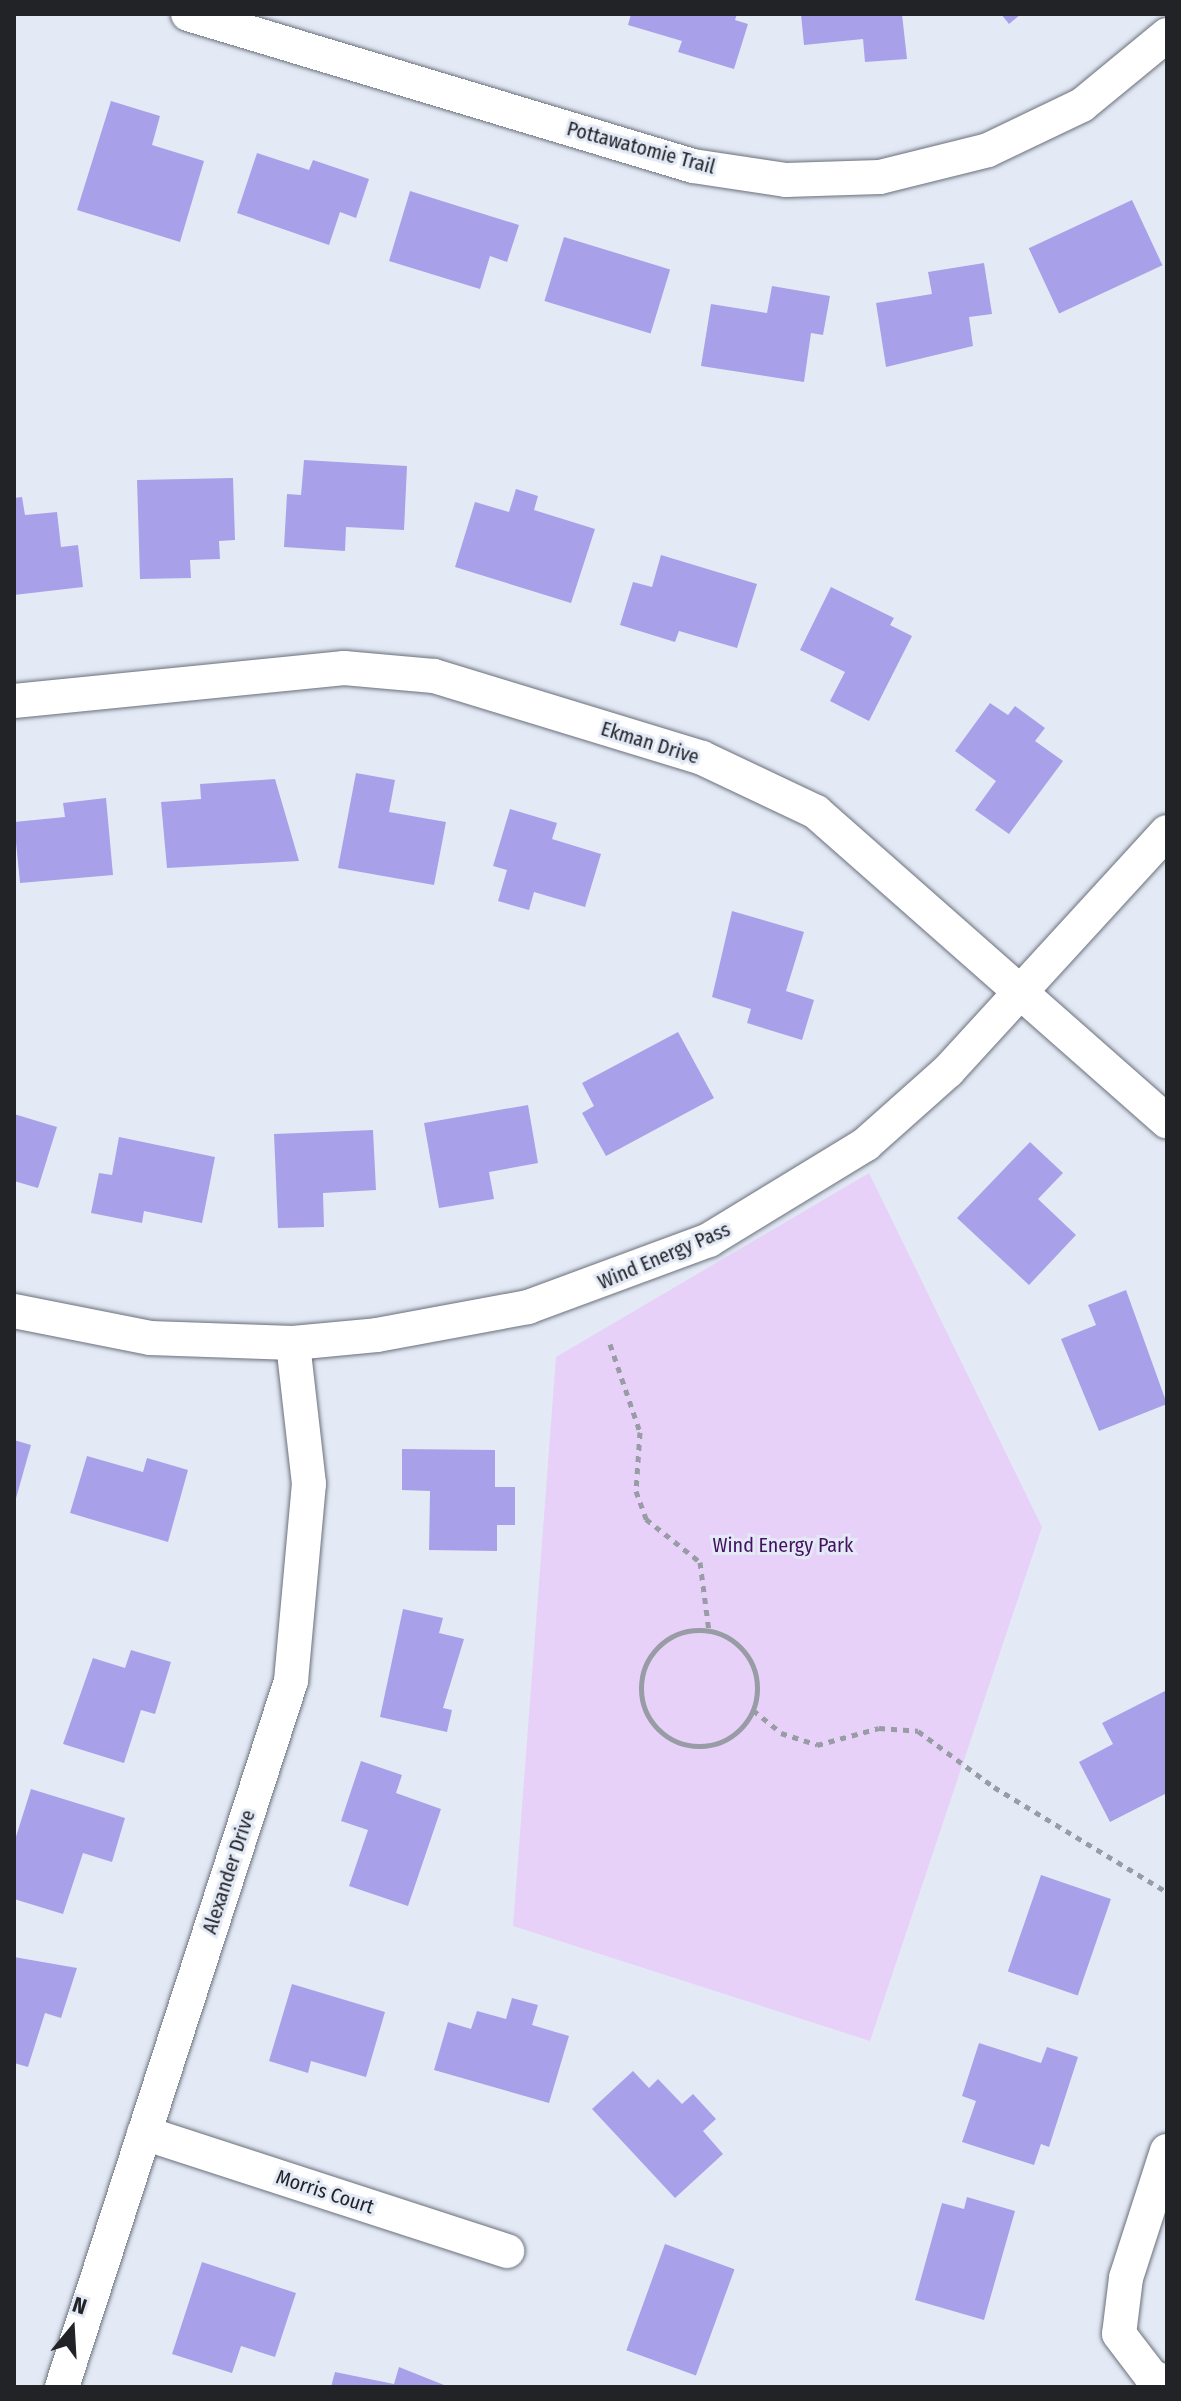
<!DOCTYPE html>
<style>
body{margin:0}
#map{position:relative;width:1181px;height:2401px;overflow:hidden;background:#e3eaf6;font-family:"Fira Sans Condensed",sans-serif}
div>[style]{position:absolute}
.green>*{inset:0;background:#e8d1f9}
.building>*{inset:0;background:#a8a1e9;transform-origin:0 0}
.path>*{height:5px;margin-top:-2.5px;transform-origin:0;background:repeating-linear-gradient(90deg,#979ca5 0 6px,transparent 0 12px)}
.path>.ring{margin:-2.5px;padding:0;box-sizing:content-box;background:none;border:5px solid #979ca5;border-radius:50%}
.roads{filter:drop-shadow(0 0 2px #6b707b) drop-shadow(0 0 2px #6b707b)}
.minor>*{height:34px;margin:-17px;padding:0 17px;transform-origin:17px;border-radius:17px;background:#fff}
span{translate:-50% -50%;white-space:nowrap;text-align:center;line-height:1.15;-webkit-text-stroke:6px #e3eaf6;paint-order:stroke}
.street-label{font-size:20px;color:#212327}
.park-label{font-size:20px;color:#451161}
.frame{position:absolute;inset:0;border:16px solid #212327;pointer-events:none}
.north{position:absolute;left:32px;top:2289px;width:80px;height:80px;-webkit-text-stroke:6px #e3eaf6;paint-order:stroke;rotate:18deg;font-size:22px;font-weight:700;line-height:32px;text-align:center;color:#212327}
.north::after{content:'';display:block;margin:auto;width:28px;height:36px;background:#212327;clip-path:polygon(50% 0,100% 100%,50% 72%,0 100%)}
</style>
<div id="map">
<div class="green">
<i style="clip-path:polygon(869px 1173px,1042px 1527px,870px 2041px,513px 1926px,556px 1357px)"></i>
</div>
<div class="building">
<i style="clip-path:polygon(631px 14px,737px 14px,735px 20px,748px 24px,734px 69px,678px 52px,682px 41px,628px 25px)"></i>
<i style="clip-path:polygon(801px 14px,902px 14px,907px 59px,865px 62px,863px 39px,804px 45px)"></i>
<i style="clip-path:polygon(1001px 14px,1021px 14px,1009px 24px)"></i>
<i style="clip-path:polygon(111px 101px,160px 116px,152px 145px,204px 161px,180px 242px,77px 210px)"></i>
<i style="clip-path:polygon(257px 153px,309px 170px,313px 160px,369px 179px,356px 218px,340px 212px,329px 245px,237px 213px)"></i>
<i style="clip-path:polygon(410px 191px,519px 225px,507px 262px,490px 256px,480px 289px,389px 261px)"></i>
<i style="left:1132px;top:200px;width:72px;height:114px;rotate:65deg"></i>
<i style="left:564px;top:237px;width:111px;height:67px;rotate:17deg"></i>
<i style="clip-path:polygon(984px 263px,992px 314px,969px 317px,973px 346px,886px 367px,876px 303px,932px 294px,928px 272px)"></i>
<i style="clip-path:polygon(772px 286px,830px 296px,823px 335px,811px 333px,804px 382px,701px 366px,711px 304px,767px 313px)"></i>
<i style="clip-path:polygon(304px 460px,407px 466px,404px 530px,346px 527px,345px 551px,284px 547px,287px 494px,301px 495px)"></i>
<i style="clip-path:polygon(233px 478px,235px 540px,219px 541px,220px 559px,190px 560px,191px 578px,140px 579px,137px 480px)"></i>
<i style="clip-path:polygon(516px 489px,538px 496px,534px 510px,595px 529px,571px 603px,455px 567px,475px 502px,509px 512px)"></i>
<i style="clip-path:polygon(22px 497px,25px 515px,57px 512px,61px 547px,78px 545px,83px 587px,14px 595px,14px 498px)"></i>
<i style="clip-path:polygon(661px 555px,757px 584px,737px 648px,679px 631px,675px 642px,620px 625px,633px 582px,652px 587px)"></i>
<i style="clip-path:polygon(831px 587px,894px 618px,890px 625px,912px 636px,869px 721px,830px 701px,845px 672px,800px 650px)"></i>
<i style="clip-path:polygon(990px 703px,1008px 715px,1015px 706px,1045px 728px,1035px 741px,1063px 761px,1009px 834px,975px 810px,996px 781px,955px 751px)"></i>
<i style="clip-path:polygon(356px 773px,395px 780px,389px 812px,446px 822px,434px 885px,338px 868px)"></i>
<i style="clip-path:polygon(275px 779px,299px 861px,167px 868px,161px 802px,201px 799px,200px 784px)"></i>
<i style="clip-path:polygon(106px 798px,113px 875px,20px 883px,14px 822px,65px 817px,63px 803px)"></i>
<i style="clip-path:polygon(510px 809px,557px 823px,552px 839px,601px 854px,585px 907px,534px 892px,529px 910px,498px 901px,507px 870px,493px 866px)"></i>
<i style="clip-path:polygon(732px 911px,804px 932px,786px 991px,814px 1000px,802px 1040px,747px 1023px,751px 1009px,712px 997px)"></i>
<i style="clip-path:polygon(678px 1032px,714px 1098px,606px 1156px,582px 1113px,594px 1106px,582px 1083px)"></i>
<i style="clip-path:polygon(528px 1105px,538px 1163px,489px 1172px,494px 1199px,439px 1208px,424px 1123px)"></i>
<i style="clip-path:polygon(14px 1114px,57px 1127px,38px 1188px,14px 1181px)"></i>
<i style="clip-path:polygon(373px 1130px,376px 1190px,323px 1193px,324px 1227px,278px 1228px,274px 1134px)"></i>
<i style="clip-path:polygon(119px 1137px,215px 1157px,202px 1223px,144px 1211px,142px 1223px,91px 1213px,99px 1173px,112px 1175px)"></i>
<i style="clip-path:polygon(1030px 1142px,1063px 1173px,1038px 1199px,1076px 1235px,1029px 1285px,957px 1218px)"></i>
<i style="clip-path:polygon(1126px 1290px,1167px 1404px,1099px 1431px,1061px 1339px,1096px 1325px,1088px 1305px)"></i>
<i style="clip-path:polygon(14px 1440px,31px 1445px,15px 1502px,14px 1502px)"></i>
<i style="clip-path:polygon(402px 1449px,495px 1450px,495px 1487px,515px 1487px,515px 1525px,497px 1525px,497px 1551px,429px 1550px,430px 1491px,402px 1490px)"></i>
<i style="clip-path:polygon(87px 1456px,143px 1472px,147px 1458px,188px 1470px,168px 1542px,70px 1513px)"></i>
<i style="clip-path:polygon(403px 1609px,443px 1618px,439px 1633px,464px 1639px,443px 1708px,452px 1710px,447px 1732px,380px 1717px)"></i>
<i style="clip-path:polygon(131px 1650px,171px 1662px,155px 1714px,141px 1710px,124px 1763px,63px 1744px,93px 1658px,125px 1668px)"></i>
<i style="clip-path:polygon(1167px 1690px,1167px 1793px,1110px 1822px,1079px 1762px,1113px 1744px,1102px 1723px)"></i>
<i style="clip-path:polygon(361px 1761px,402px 1775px,396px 1793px,441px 1809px,408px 1906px,349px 1886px,368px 1830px,341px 1821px)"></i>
<i style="clip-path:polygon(31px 1789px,125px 1818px,112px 1862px,83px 1853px,63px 1914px,14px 1899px,14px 1843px)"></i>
<i style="left:1041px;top:1875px;width:74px;height:102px;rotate:19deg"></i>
<i style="clip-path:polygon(14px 1957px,77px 1968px,61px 2018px,45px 2013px,28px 2067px,14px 2063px)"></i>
<i style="clip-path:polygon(292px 1984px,385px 2012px,366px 2077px,311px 2061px,308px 2073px,269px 2061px)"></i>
<i style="clip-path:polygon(512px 1998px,538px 2005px,532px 2025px,569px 2036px,549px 2103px,434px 2070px,448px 2022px,471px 2029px,477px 2011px,506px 2019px)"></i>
<i style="clip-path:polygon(979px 2043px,1041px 2063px,1047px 2047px,1078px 2057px,1049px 2147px,1041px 2144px,1034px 2165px,962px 2142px,976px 2101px,962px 2096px)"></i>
<i style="clip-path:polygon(633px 2071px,649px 2088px,658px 2079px,682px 2104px,693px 2094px,716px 2119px,703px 2131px,723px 2154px,675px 2198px,592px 2109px)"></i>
<i style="clip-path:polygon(967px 2197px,1015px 2211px,984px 2320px,915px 2300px,942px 2203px,964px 2209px)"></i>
<i style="left:665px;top:2244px;width:74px;height:113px;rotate:20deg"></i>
<i style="clip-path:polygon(202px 2262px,296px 2293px,275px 2357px,241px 2346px,232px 2373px,172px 2354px)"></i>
<i style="clip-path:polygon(399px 2367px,449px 2387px,331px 2387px,335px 2372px,394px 2384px)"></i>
</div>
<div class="path">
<i style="left:610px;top:1344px;width:93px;rotate:71.2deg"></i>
<i style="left:640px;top:1432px;width:59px;rotate:93.9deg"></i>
<i style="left:636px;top:1491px;width:30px;rotate:70deg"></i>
<i style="left:646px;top:1519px;width:69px;rotate:38.5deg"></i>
<i style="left:700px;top:1562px;width:70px;rotate:82.6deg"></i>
<i class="ring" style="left:641px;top:1630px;width:111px;height:111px"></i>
<i style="left:753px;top:1710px;width:36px;rotate:39deg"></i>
<i style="left:781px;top:1733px;width:38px;rotate:18deg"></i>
<i style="left:817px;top:1745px;width:64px;rotate:-15.3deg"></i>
<i style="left:879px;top:1728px;width:39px;rotate:4deg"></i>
<i style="left:918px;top:1731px;width:94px;rotate:36.4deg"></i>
<i style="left:994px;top:1787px;width:202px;rotate:31.3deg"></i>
</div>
<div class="roads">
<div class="minor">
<i style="left:188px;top:14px;width:527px;rotate:16.75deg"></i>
<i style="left:693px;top:166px;width:94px;rotate:8.6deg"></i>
<i style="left:786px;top:180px;width:94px;rotate:-1.8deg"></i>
<i style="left:880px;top:177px;width:111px;rotate:-14deg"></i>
<i style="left:988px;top:150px;width:104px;rotate:-25.6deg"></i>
<i style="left:1082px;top:105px;width:110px;rotate:-39.5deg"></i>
<i style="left:14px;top:701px;width:332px;rotate:-5.7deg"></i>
<i style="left:344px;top:668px;width:90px;rotate:5.1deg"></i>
<i style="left:434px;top:676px;width:280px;rotate:17deg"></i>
<i style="left:702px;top:758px;width:126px;rotate:25.3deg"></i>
<i style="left:816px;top:812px;width:468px;rotate:41.4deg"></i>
<i style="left:14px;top:1311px;width:139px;rotate:11.2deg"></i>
<i style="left:150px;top:1338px;width:143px;rotate:2deg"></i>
<i style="left:293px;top:1343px;width:84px;rotate:-5.4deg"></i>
<i style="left:377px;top:1335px;width:154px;rotate:-10.5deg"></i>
<i style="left:528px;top:1307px;width:193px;rotate:-20.3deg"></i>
<i style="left:709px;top:1240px;width:184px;rotate:-31.4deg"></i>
<i style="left:866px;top:1144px;width:110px;rotate:-41.7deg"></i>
<i style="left:948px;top:1071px;width:324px;rotate:-47.5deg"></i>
<i style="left:144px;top:2133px;width:382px;rotate:18deg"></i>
<i style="left:1167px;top:2151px;width:133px;rotate:107.9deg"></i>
<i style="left:1126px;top:2278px;width:56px;rotate:97.1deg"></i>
<i style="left:1119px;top:2334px;width:53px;rotate:52.7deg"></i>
<i style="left:1151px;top:2376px;width:17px;rotate:24deg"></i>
<i style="left:62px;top:2387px;width:742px;rotate:-72.03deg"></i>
<i style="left:291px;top:1681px;width:198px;rotate:-84.8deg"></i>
<i style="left:309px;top:1484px;width:142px;rotate:-96.5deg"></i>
</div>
</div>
<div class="street-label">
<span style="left:641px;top:148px;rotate:15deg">Pottawatomie Trail</span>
<span style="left:650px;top:743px;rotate:17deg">Ekman Drive</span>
<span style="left:664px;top:1256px;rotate:-23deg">Wind Energy Pass</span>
<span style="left:229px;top:1872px;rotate:-72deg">Alexander Drive</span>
<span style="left:325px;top:2192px;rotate:18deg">Morris Court</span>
</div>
<div class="park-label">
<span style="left:783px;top:1545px">Wind Energy Park</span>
</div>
<div class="frame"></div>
<div class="north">N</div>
</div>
